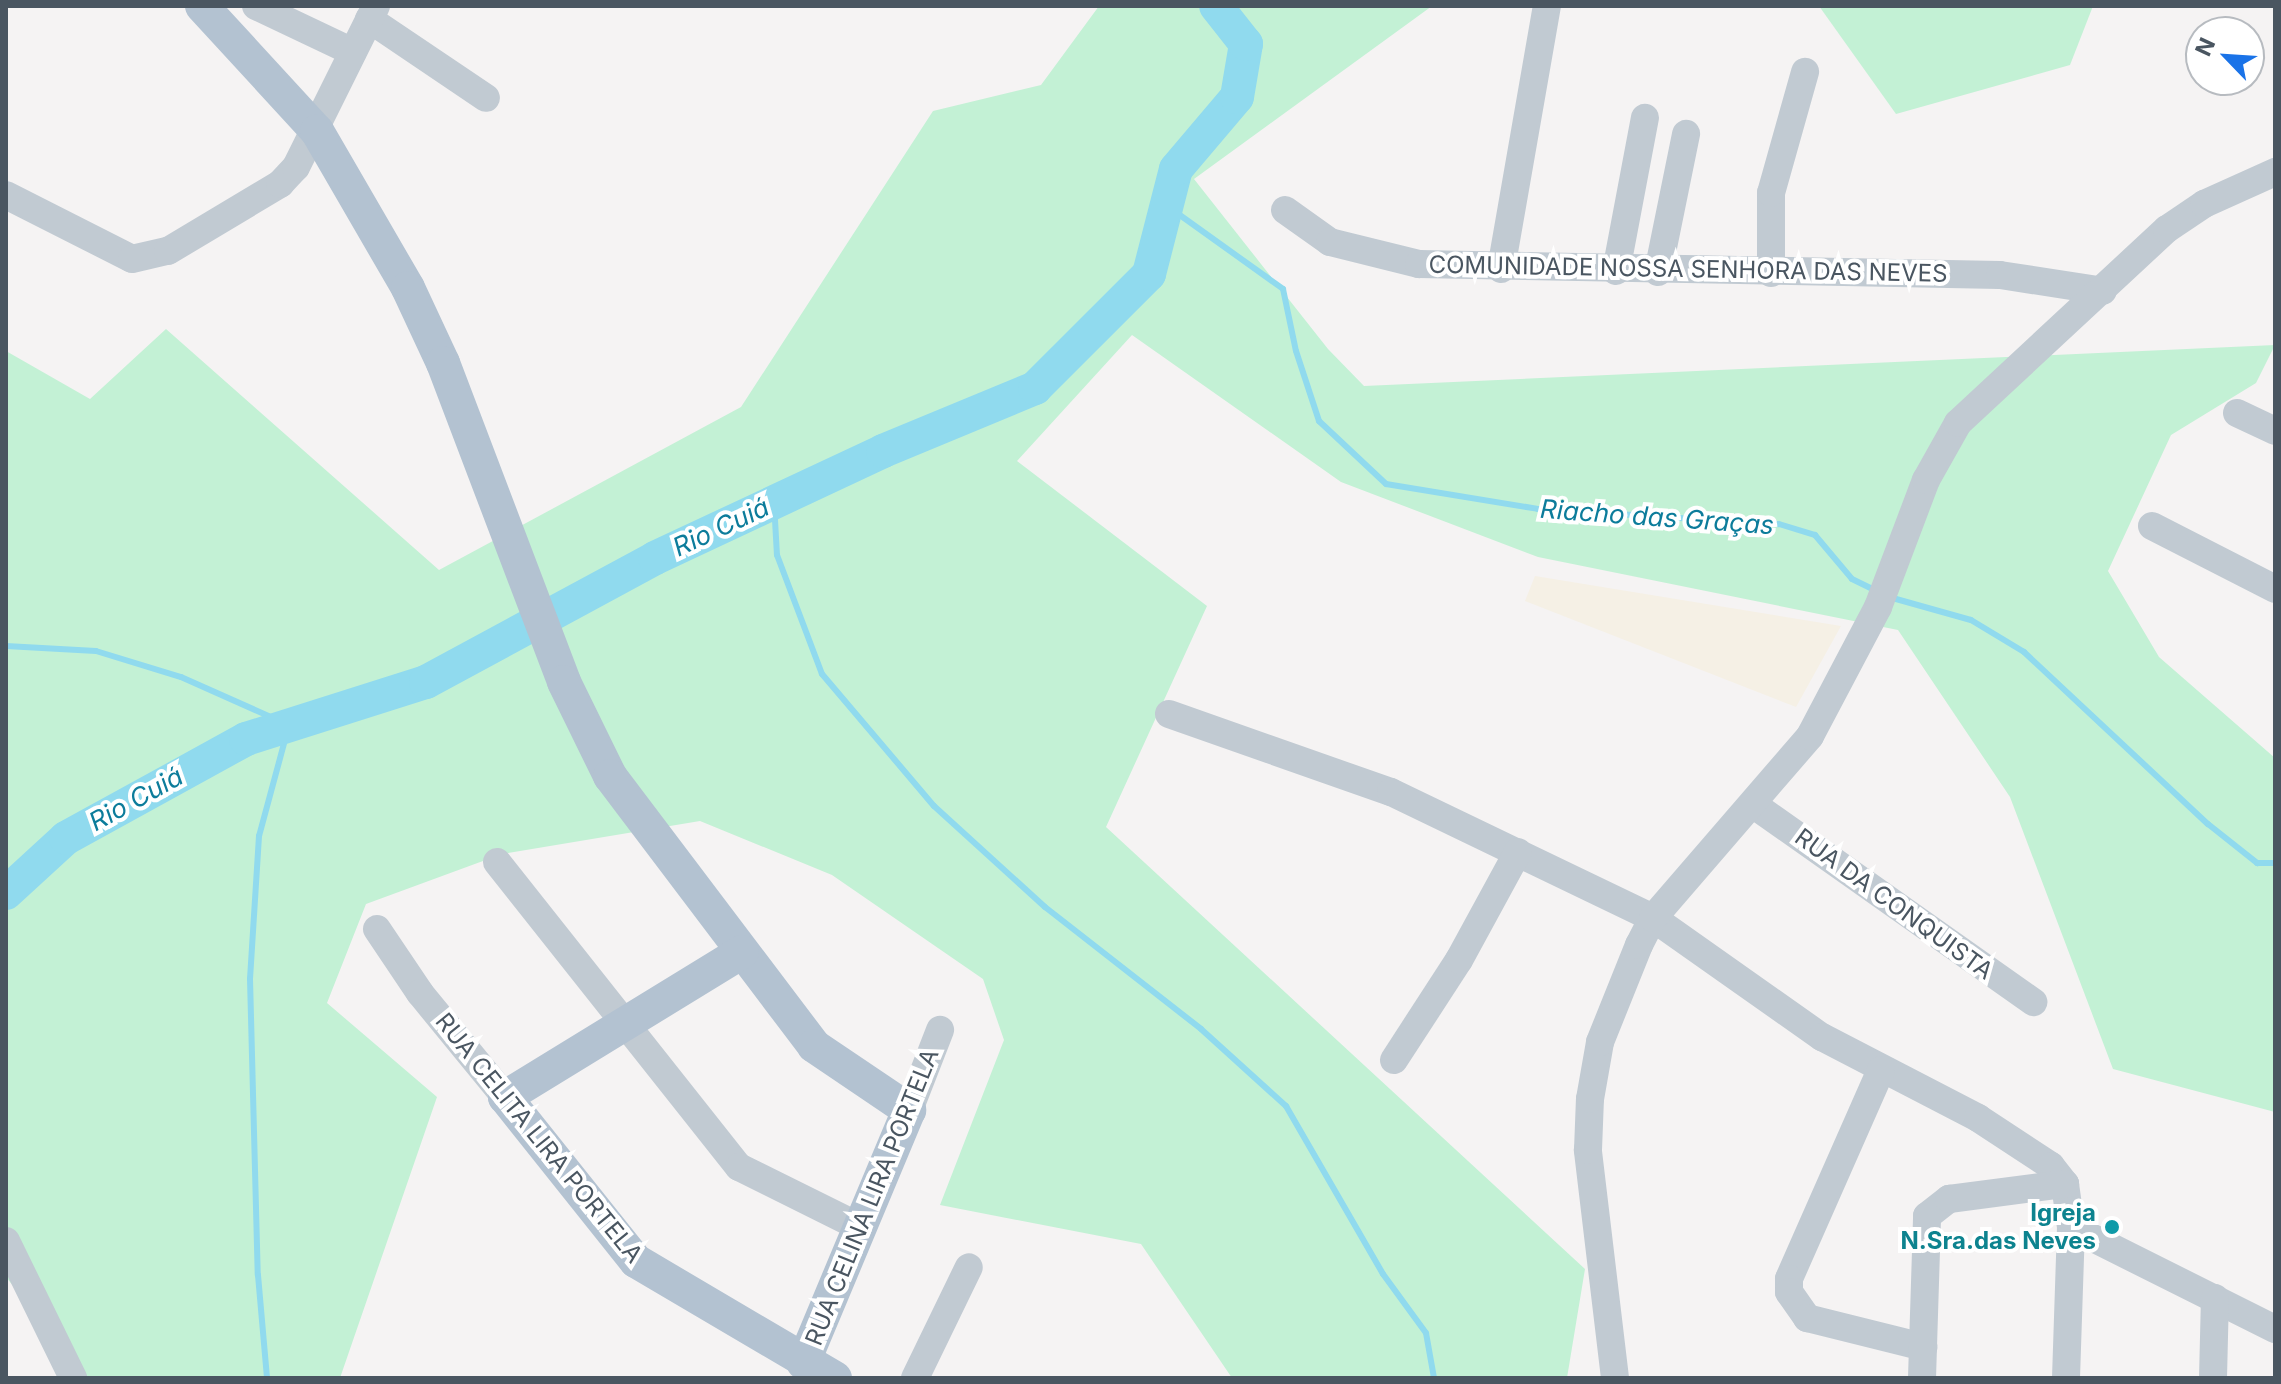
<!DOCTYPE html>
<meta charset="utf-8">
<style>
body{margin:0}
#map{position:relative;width:2281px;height:1384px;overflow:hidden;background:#f5f3f3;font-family:Inter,sans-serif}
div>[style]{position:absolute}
.green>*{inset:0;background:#c3f1d5}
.sand>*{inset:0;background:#f5f0e5}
.stream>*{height:6px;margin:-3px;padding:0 3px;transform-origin:3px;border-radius:3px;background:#90daee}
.river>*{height:34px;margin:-17px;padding:0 17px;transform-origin:17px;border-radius:17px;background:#90daee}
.minor>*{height:28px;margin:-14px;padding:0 14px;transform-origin:14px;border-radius:14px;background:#c1cad2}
.major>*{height:34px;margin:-17px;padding:0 17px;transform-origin:17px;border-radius:17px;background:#b3c2d1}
.dots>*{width:22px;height:22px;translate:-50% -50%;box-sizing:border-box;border:4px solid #fff;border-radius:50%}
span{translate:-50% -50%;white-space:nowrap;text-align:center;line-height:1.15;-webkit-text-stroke:8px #fff;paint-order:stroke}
.street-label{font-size:24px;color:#4a5661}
.culture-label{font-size:24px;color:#0d838f;font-weight:700}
.right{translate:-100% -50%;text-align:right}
.water-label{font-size:26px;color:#0c7c9b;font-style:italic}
.frame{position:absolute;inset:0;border:8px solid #4a5661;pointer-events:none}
.north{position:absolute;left:2185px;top:16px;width:80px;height:80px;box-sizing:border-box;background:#fff;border:2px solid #b7bbc0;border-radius:50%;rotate:295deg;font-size:22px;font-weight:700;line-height:32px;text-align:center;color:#4a5661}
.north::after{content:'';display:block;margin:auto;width:28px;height:36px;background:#1a73e8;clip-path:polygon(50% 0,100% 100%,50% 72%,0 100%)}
</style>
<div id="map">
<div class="green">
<i style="clip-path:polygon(1099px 6px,1432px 6px,1194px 179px,1328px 349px,1364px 386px,2275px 345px,2256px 383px,2171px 435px,2108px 571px,2159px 657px,2275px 758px,2275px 1112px,2113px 1069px,2010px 797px,1898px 630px,1538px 557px,1341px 482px,1132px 335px,1017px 461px,1207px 606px,1106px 827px,1585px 1269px,1567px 1378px,1232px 1378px,1141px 1244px,940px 1205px,1004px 1040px,983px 979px,832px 875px,700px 821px,502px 854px,366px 904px,327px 1003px,437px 1097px,340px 1378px,87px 1378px,6px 1277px,6px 351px,90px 399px,166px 329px,439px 570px,741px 407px,933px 111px,1041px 85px)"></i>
<i style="clip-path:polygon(1819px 6px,2093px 6px,2070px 65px,1896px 114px)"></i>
</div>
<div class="sand">
<i style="clip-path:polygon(1535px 576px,1841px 626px,1796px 707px,1525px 601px)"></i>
</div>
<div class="stream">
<i style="left:1170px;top:208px;width:139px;rotate:35.6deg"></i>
<i style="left:1283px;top:289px;width:63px;rotate:78.2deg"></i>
<i style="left:1296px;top:351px;width:74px;rotate:71.8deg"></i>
<i style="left:1319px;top:421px;width:92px;rotate:43.2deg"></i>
<i style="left:1386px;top:484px;width:154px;rotate:9.3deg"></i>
<i style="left:1538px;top:509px;width:241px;rotate:3.6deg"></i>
<i style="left:1779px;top:524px;width:38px;rotate:17deg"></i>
<i style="left:1815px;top:535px;width:57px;rotate:49.9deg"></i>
<i style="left:1852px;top:579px;width:25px;rotate:26deg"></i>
<i style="left:774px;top:502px;width:53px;rotate:86.8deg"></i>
<i style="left:777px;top:555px;width:127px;rotate:69.3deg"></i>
<i style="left:822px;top:674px;width:173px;rotate:49.7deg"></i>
<i style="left:934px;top:806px;width:150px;rotate:42.3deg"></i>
<i style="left:1045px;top:907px;width:198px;rotate:38deg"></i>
<i style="left:1201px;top:1029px;width:115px;rotate:42.2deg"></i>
<i style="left:1286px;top:1106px;width:194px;rotate:60deg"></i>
<i style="left:1383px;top:1274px;width:73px;rotate:53.9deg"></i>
<i style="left:1426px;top:1333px;width:46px;rotate:79.9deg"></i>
<i style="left:1889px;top:597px;width:85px;rotate:15.7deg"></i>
<i style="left:1971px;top:620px;width:62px;rotate:31.1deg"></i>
<i style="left:2024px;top:652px;width:252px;rotate:43.1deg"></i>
<i style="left:2208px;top:824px;width:63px;rotate:38.5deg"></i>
<i style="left:2257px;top:863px;width:18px"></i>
<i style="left:6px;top:646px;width:90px;rotate:3.2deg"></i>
<i style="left:96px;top:651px;width:89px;rotate:17deg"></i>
<i style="left:181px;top:677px;width:118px;rotate:24deg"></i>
<i style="left:289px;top:725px;width:115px;rotate:105.1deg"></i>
<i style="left:259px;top:836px;width:143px;rotate:93.6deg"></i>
<i style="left:250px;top:979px;width:296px;rotate:88.5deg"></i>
<i style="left:258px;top:1275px;width:103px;rotate:85deg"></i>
</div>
<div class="river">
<i style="left:6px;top:893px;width:81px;rotate:-42.5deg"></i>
<i style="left:66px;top:838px;width:205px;rotate:-28.8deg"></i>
<i style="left:246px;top:739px;width:189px;rotate:-17.6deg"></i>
<i style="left:426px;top:682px;width:260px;rotate:-28.4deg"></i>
<i style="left:655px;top:558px;width:252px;rotate:-25.1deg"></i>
<i style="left:883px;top:451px;width:165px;rotate:-22.5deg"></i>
<i style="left:1035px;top:388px;width:161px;rotate:-45deg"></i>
<i style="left:1149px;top:274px;width:108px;rotate:-75.6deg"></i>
<i style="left:1176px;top:169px;width:94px;rotate:-49.7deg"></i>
<i style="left:1237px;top:97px;width:54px;rotate:-80.4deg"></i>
<i style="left:1246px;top:44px;width:48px;rotate:-128.3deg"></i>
</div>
<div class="minor">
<i style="left:256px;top:6px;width:107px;rotate:25.4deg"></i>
<i style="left:369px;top:19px;width:141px;rotate:34deg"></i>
<i style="left:6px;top:195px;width:141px;rotate:26.9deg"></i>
<i style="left:132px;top:259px;width:37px;rotate:-13deg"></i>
<i style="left:168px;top:251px;width:131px;rotate:-30.9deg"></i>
<i style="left:280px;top:184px;width:23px;rotate:-47deg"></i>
<i style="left:296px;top:167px;width:180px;rotate:-63.6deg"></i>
<i style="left:1285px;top:210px;width:55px;rotate:35.4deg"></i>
<i style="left:1330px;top:242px;width:92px;rotate:13.9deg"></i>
<i style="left:1419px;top:264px;width:581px;rotate:1.08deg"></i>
<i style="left:2000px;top:275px;width:104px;rotate:8.8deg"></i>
<i style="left:1501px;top:269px;width:267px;rotate:-80.1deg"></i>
<i style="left:1616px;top:271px;width:156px;rotate:-79.3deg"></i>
<i style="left:1658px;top:272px;width:141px;rotate:-78.5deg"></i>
<i style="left:1771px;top:273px;width:80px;rotate:-90deg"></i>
<i style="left:1771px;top:193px;width:126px;rotate:-74.3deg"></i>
<i style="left:2237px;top:413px;width:42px;rotate:25.3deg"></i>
<i style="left:2152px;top:526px;width:138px;rotate:27.1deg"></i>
<i style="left:1169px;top:714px;width:235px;rotate:19.4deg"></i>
<i style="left:1391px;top:792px;width:291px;rotate:25.7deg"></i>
<i style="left:1653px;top:918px;width:207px;rotate:35.2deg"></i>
<i style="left:1822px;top:1037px;width:176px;rotate:27.4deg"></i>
<i style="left:1978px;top:1118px;width:87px;rotate:33.3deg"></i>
<i style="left:2051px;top:1166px;width:23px;rotate:52deg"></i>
<i style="left:2065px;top:1184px;width:43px;rotate:82.1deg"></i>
<i style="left:2071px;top:1227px;width:151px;rotate:91.9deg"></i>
<i style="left:1754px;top:805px;width:342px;rotate:35.2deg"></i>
<i style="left:497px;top:862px;width:389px;rotate:51.6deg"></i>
<i style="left:739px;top:1167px;width:133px;rotate:26.4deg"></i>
<i style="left:377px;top:929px;width:77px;rotate:56.1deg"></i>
<i style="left:420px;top:993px;width:134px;rotate:50.7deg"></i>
<i style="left:1394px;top:1060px;width:119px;rotate:-57deg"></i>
<i style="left:1459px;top:960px;width:123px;rotate:-61.4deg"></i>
<i style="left:1881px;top:1070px;width:228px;rotate:113.8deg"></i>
<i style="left:1789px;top:1279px;width:13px;rotate:90deg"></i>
<i style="left:1789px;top:1292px;width:32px;rotate:55deg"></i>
<i style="left:1807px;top:1318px;width:120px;rotate:14deg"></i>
<i style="left:909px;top:1110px;width:86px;rotate:-68.8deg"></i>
<i style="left:2071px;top:1227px;width:228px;rotate:26.6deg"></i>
<i style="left:6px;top:1241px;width:153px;rotate:63.9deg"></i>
<i style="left:915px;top:1378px;width:123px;rotate:-64.1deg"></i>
<i style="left:1615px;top:1378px;width:230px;rotate:-96.8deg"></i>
<i style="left:1588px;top:1150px;width:51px;rotate:-87.8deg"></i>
<i style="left:1590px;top:1099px;width:58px;rotate:-80deg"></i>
<i style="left:1600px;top:1042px;width:105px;rotate:-68.1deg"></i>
<i style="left:1639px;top:945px;width:30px;rotate:-63deg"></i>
<i style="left:1653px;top:918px;width:240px;rotate:-49.2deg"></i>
<i style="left:1810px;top:736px;width:146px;rotate:-62.2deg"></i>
<i style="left:1878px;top:607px;width:136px;rotate:-69.3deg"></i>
<i style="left:1926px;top:480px;width:65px;rotate:-60.7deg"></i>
<i style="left:1958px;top:423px;width:285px;rotate:-42.9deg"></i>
<i style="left:2167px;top:229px;width:45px;rotate:-34deg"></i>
<i style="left:2204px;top:204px;width:78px;rotate:-24.3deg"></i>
<i style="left:1922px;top:1378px;width:162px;rotate:-88.2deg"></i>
<i style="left:1927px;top:1216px;width:28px;rotate:-38deg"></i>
<i style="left:1949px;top:1199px;width:117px;rotate:-7.4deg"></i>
<i style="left:2213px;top:1378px;width:80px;rotate:-88.6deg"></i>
</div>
<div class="major">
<i style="left:202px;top:6px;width:170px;rotate:47.4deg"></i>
<i style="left:317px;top:131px;width:181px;rotate:59.9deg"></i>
<i style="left:408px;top:288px;width:83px;rotate:65deg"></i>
<i style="left:443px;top:363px;width:341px;rotate:69.2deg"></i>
<i style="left:564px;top:682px;width:105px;rotate:63.9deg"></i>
<i style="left:610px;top:776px;width:338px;rotate:52.9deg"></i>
<i style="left:814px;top:1046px;width:115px;rotate:34deg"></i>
<i style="left:909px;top:1110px;width:274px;rotate:112.7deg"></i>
<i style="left:742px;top:952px;width:278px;rotate:148.5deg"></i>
<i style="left:505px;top:1097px;width:210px;rotate:51.4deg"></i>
<i style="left:636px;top:1261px;width:231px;rotate:30.5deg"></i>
</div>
<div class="dots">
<i style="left:2112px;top:1227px;background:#0f9aa8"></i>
</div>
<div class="street-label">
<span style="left:1688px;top:269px;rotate:1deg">COMUNIDADE NOSSA SENHORA DAS NEVES</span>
<span style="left:1894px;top:904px;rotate:36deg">RUA DA CONQUISTA</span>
<span style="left:539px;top:1138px;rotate:51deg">RUA CELITA LIRA PORTELA</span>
<span style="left:872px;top:1197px;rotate:-68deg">RUA CELINA LIRA PORTELA</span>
</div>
<div class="culture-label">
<span class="right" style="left:2096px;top:1227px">Igreja<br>N.Sra.das Neves</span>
</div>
<div class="water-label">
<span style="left:1657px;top:517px;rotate:4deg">Riacho das Graças</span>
<span style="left:721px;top:527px;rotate:-25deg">Rio Cuiá</span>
<span style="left:136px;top:799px;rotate:-29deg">Rio Cuiá</span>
</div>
<div class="frame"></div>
<div class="north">N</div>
</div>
